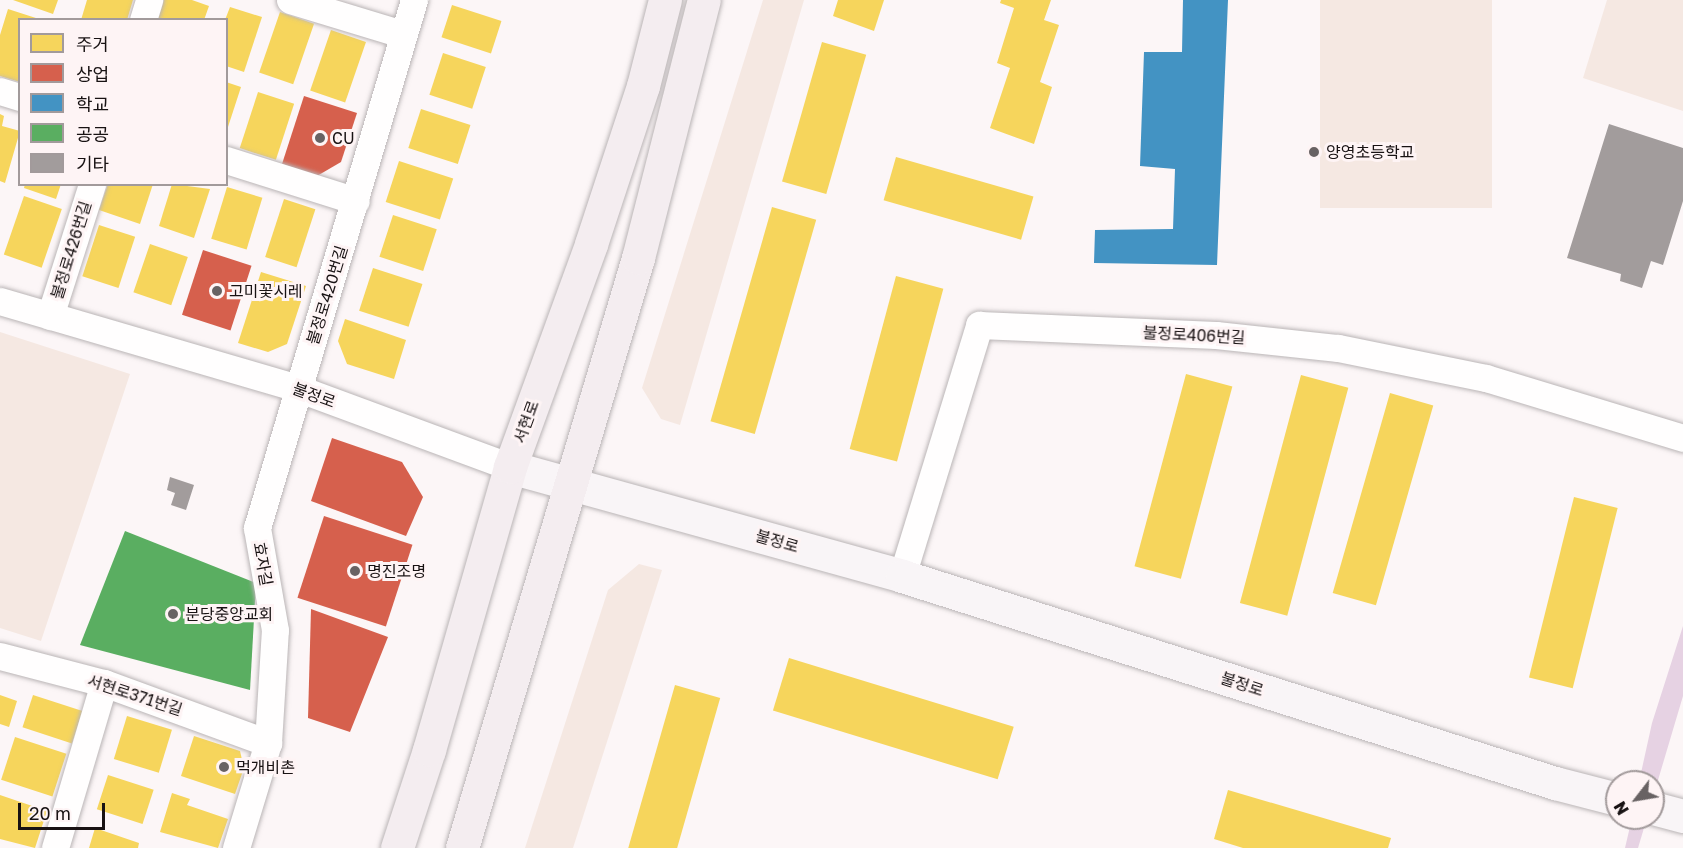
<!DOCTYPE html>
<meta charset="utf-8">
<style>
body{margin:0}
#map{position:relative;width:1683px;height:848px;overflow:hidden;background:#fcf6f7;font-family:"Golos Text","Noto Sans KR",sans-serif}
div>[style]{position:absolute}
.green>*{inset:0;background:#f5e8e2;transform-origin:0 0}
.water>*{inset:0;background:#e6d2e3}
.homes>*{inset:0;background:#f6d55c;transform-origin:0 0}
.shops>*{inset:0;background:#d6604d;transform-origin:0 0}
.schools>*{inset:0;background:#4393c3}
.public>*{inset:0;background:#5aae61}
.building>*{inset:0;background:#a29c9c}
.roads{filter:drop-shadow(0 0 2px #bab5b6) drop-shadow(0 0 2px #bab5b6)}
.minor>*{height:27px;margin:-13.5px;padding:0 13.5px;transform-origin:13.5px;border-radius:13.5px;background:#fffefe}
.secondary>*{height:33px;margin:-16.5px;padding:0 16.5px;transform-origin:16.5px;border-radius:16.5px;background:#f9f5f7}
.primary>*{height:33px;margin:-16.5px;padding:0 16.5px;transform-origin:16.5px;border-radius:16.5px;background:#f4edf0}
.dots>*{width:16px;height:16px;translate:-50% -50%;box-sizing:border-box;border:3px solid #fef4f5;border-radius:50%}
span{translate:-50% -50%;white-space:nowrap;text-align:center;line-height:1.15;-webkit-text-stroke:6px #fef4f5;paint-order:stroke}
.poi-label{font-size:16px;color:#181213}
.left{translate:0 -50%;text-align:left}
.street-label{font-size:16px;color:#181213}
.legend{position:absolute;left:18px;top:18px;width:210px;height:168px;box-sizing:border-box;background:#fef4f5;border:2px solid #a29a9b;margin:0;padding:8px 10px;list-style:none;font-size:18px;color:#181213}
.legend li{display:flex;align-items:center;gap:12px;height:30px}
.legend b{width:30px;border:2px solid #a29a9b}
.north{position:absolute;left:1605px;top:770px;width:60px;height:60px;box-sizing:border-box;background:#fef4f5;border:2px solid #a29a9b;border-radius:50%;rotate:239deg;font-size:16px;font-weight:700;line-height:24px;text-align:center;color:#181213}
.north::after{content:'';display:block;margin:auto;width:21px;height:27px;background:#686263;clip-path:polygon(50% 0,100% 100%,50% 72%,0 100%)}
.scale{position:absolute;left:18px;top:803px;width:87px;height:27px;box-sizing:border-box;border:3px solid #181213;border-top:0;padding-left:8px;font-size:18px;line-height:21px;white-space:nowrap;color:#181213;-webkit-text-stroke:4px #fef4f5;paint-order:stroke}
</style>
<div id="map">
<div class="green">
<i style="clip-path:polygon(763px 0,804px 0,680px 425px,661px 419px,642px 388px)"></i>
<i style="left:1320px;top:0;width:172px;height:208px"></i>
<i style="clip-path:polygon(1607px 0,1683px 0,1683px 111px,1583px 78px)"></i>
<i style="clip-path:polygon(0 332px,130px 374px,41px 641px,0 628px)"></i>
<i style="clip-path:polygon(639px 564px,662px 570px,573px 848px,525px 848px,608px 590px)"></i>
</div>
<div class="water">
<i style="clip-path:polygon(1683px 626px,1683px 696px,1653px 797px,1653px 782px,1639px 782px,1652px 723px)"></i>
<i style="clip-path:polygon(1632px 818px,1647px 818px,1638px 848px,1625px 848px)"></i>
</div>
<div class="homes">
<i style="clip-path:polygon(13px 0,58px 0,53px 14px)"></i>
<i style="clip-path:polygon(87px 0,133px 0,127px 20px,81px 20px)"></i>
<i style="clip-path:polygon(164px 0,192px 0,209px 6px,204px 20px,158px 20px)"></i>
<i style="clip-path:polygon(838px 0,884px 0,874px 31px,833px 16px)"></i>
<i style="clip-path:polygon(1001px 0,1051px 0,1044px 20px,1059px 25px,1040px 82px,1052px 87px,1034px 144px,990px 128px,1010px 68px,997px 63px,1014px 8px,1000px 3px)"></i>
<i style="left:452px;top:5px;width:52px;height:34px;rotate:18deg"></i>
<i style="clip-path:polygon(230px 7px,262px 17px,244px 72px,226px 66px,225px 20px)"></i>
<i style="clip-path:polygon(8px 9px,39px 19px,20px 20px,20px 82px,0 76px,0 35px)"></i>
<i style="left:280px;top:12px;width:36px;height:64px;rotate:19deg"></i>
<i style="left:331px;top:30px;width:37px;height:64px;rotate:19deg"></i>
<i style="left:822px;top:42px;width:46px;height:145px;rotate:16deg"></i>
<i style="left:443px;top:53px;width:45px;height:44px;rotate:18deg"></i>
<i style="clip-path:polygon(226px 82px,241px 87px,227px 130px,226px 130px)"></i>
<i style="left:258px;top:92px;width:38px;height:59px;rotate:18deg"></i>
<i style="left:421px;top:109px;width:52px;height:41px;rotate:18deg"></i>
<i style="clip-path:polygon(0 114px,4px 116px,2px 126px,20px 131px,5px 183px,0 181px)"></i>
<i style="left:896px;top:157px;width:143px;height:45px;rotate:16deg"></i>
<i style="left:399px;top:161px;width:57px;height:43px;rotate:18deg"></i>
<i style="clip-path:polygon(25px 184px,61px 184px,56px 199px,24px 188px)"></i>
<i style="clip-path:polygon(108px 184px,153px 184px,140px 224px,99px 210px)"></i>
<i style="clip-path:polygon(172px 184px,210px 189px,194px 238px,159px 226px)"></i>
<i style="left:227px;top:187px;width:37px;height:54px;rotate:17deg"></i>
<i style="left:24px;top:196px;width:40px;height:62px;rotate:19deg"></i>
<i style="left:284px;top:199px;width:33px;height:61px;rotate:18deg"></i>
<i style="left:772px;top:207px;width:46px;height:223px;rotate:16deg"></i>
<i style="left:393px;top:215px;width:46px;height:44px;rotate:18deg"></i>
<i style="left:99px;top:225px;width:38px;height:54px;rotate:18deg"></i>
<i style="left:150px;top:244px;width:40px;height:51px;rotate:19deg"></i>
<i style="left:373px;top:268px;width:52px;height:45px;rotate:18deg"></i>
<i style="clip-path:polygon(261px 272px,306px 286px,287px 344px,268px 352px,238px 343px)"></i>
<i style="left:896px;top:276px;width:49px;height:179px;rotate:15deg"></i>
<i style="clip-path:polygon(345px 319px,406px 340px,394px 379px,347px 364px,338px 341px)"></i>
<i style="left:1186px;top:374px;width:48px;height:199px;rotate:15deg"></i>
<i style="left:1301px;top:375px;width:49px;height:236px;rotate:15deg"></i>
<i style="left:1390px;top:393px;width:45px;height:208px;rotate:16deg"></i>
<i style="left:1574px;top:497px;width:45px;height:186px;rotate:14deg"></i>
<i style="left:789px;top:658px;width:235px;height:55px;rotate:17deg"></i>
<i style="left:675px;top:685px;width:47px;height:170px;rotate:16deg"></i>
<i style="clip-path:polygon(0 695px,17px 701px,9px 727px,0 724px)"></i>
<i style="left:33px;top:695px;width:52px;height:34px;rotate:18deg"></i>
<i style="left:127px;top:716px;width:47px;height:45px;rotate:17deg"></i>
<i style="clip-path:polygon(194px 736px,240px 751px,244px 768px,235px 794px,181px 776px)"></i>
<i style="left:15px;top:737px;width:54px;height:45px;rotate:18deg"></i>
<i style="left:108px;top:775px;width:48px;height:36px;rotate:18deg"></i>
<i style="clip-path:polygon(1228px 790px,1391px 838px,1388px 848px,1243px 848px,1214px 839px)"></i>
<i style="clip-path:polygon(172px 793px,190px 799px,187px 805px,228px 819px,218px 848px,160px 832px)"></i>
<i style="clip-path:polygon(0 795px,47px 811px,35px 848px,0 839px)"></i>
<i style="clip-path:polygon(95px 828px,139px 843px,138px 848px,89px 848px)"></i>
</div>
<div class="shops">
<i style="clip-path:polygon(304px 96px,357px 113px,341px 162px,317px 176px,282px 164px)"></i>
<i style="left:203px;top:250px;width:51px;height:68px;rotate:18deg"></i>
<i style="clip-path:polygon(332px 438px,402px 462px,423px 497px,406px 536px,311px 501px)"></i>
<i style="left:324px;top:516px;width:93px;height:86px;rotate:18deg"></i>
<i style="clip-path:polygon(311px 609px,388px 637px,350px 732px,308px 718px)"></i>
</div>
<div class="schools">
<i style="clip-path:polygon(1183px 0,1228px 0,1217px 265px,1094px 263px,1095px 230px,1173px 229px,1175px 169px,1140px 166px,1144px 52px,1182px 52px)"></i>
</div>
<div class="public">
<i style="clip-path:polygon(125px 531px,256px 583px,250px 690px,80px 645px)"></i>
</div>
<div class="building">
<i style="clip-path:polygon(1609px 124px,1683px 148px,1683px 201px,1663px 265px,1651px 261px,1642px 288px,1620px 281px,1621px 274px,1567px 258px)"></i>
<i style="clip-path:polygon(170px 477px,194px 485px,186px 510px,171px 505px,175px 493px,167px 490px)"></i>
</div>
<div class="roads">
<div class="minor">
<i style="left:290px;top:0;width:117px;rotate:16.9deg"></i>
<i style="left:143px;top:20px;width:21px;rotate:-73deg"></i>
<i style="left:0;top:91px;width:21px;rotate:17deg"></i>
<i style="left:226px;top:160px;width:136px;rotate:17.5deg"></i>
<i style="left:0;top:301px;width:309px;rotate:16.3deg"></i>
<i style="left:297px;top:388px;width:227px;rotate:20.3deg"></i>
<i style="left:50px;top:316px;width:139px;rotate:-72.3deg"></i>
<i style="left:902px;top:576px;width:263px;rotate:-72.9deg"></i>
<i style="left:979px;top:325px;width:237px;rotate:2.4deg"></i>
<i style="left:1216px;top:335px;width:123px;rotate:6.1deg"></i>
<i style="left:1338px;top:348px;width:151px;rotate:11.5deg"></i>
<i style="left:1486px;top:378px;width:206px;rotate:16.9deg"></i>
<i style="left:0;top:656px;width:107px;rotate:14.6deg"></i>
<i style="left:104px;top:683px;width:175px;rotate:20.1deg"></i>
<i style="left:55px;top:848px;width:172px;rotate:-73.5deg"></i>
<i style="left:236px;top:848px;width:110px;rotate:-73.1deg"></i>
<i style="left:268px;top:743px;width:113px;rotate:-86.5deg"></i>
<i style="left:275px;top:630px;width:104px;rotate:-100deg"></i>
<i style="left:257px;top:528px;width:551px;rotate:-73.44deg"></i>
</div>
<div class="secondary">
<i style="left:510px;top:467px;width:407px;rotate:15.5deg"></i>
<i style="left:902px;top:576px;width:685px;rotate:17.59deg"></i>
<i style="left:1555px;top:783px;width:64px;rotate:14.5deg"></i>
<i style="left:1653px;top:808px;width:31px;rotate:15deg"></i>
</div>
<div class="primary">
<i style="left:397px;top:848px;width:103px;rotate:-71.9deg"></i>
<i style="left:429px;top:750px;width:294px;rotate:-74deg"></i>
<i style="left:510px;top:467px;width:237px;rotate:-70deg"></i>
<i style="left:591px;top:244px;width:166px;rotate:-71.8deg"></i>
<i style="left:643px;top:86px;width:89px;rotate:-75.7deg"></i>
<i style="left:462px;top:848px;width:616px;rotate:-73.39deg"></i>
<i style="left:638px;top:258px;width:266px;rotate:-75.7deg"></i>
</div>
</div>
<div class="dots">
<i style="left:320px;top:138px;background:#686263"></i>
<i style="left:1314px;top:152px;background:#686263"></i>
<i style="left:217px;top:291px;background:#686263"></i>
<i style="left:355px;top:571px;background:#686263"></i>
<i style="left:173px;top:614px;background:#686263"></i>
<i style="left:224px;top:767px;background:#686263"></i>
</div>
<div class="poi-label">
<span class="left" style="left:332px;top:138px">CU</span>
<span class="left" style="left:1326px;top:152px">양영초등학교</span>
<span class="left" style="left:229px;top:291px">고미꽃시레</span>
<span class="left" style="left:367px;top:571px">명진조명</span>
<span class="left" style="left:185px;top:614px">분당중앙교회</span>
<span class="left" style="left:236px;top:767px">먹개비촌</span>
</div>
<div class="street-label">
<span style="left:71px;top:250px;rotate:-73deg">불정로426번길</span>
<span style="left:327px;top:295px;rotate:-73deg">불정로420번길</span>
<span style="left:1194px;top:335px;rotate:3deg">불정로406번길</span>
<span style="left:314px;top:395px;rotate:20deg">불정로</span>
<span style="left:526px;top:422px;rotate:-70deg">서현로</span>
<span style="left:777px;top:541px;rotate:16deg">불정로</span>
<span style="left:263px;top:564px;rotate:80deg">효자길</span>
<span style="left:1242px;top:684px;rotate:18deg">불정로</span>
<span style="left:135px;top:695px;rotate:18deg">서현로371번길</span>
</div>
<ul class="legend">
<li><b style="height:16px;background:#f6d55c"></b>주거</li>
<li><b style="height:16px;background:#d6604d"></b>상업</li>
<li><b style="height:16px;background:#4393c3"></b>학교</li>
<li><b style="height:16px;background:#5aae61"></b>공공</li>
<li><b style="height:16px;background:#a29c9c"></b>기타</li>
</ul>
<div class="north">N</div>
<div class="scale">20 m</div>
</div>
